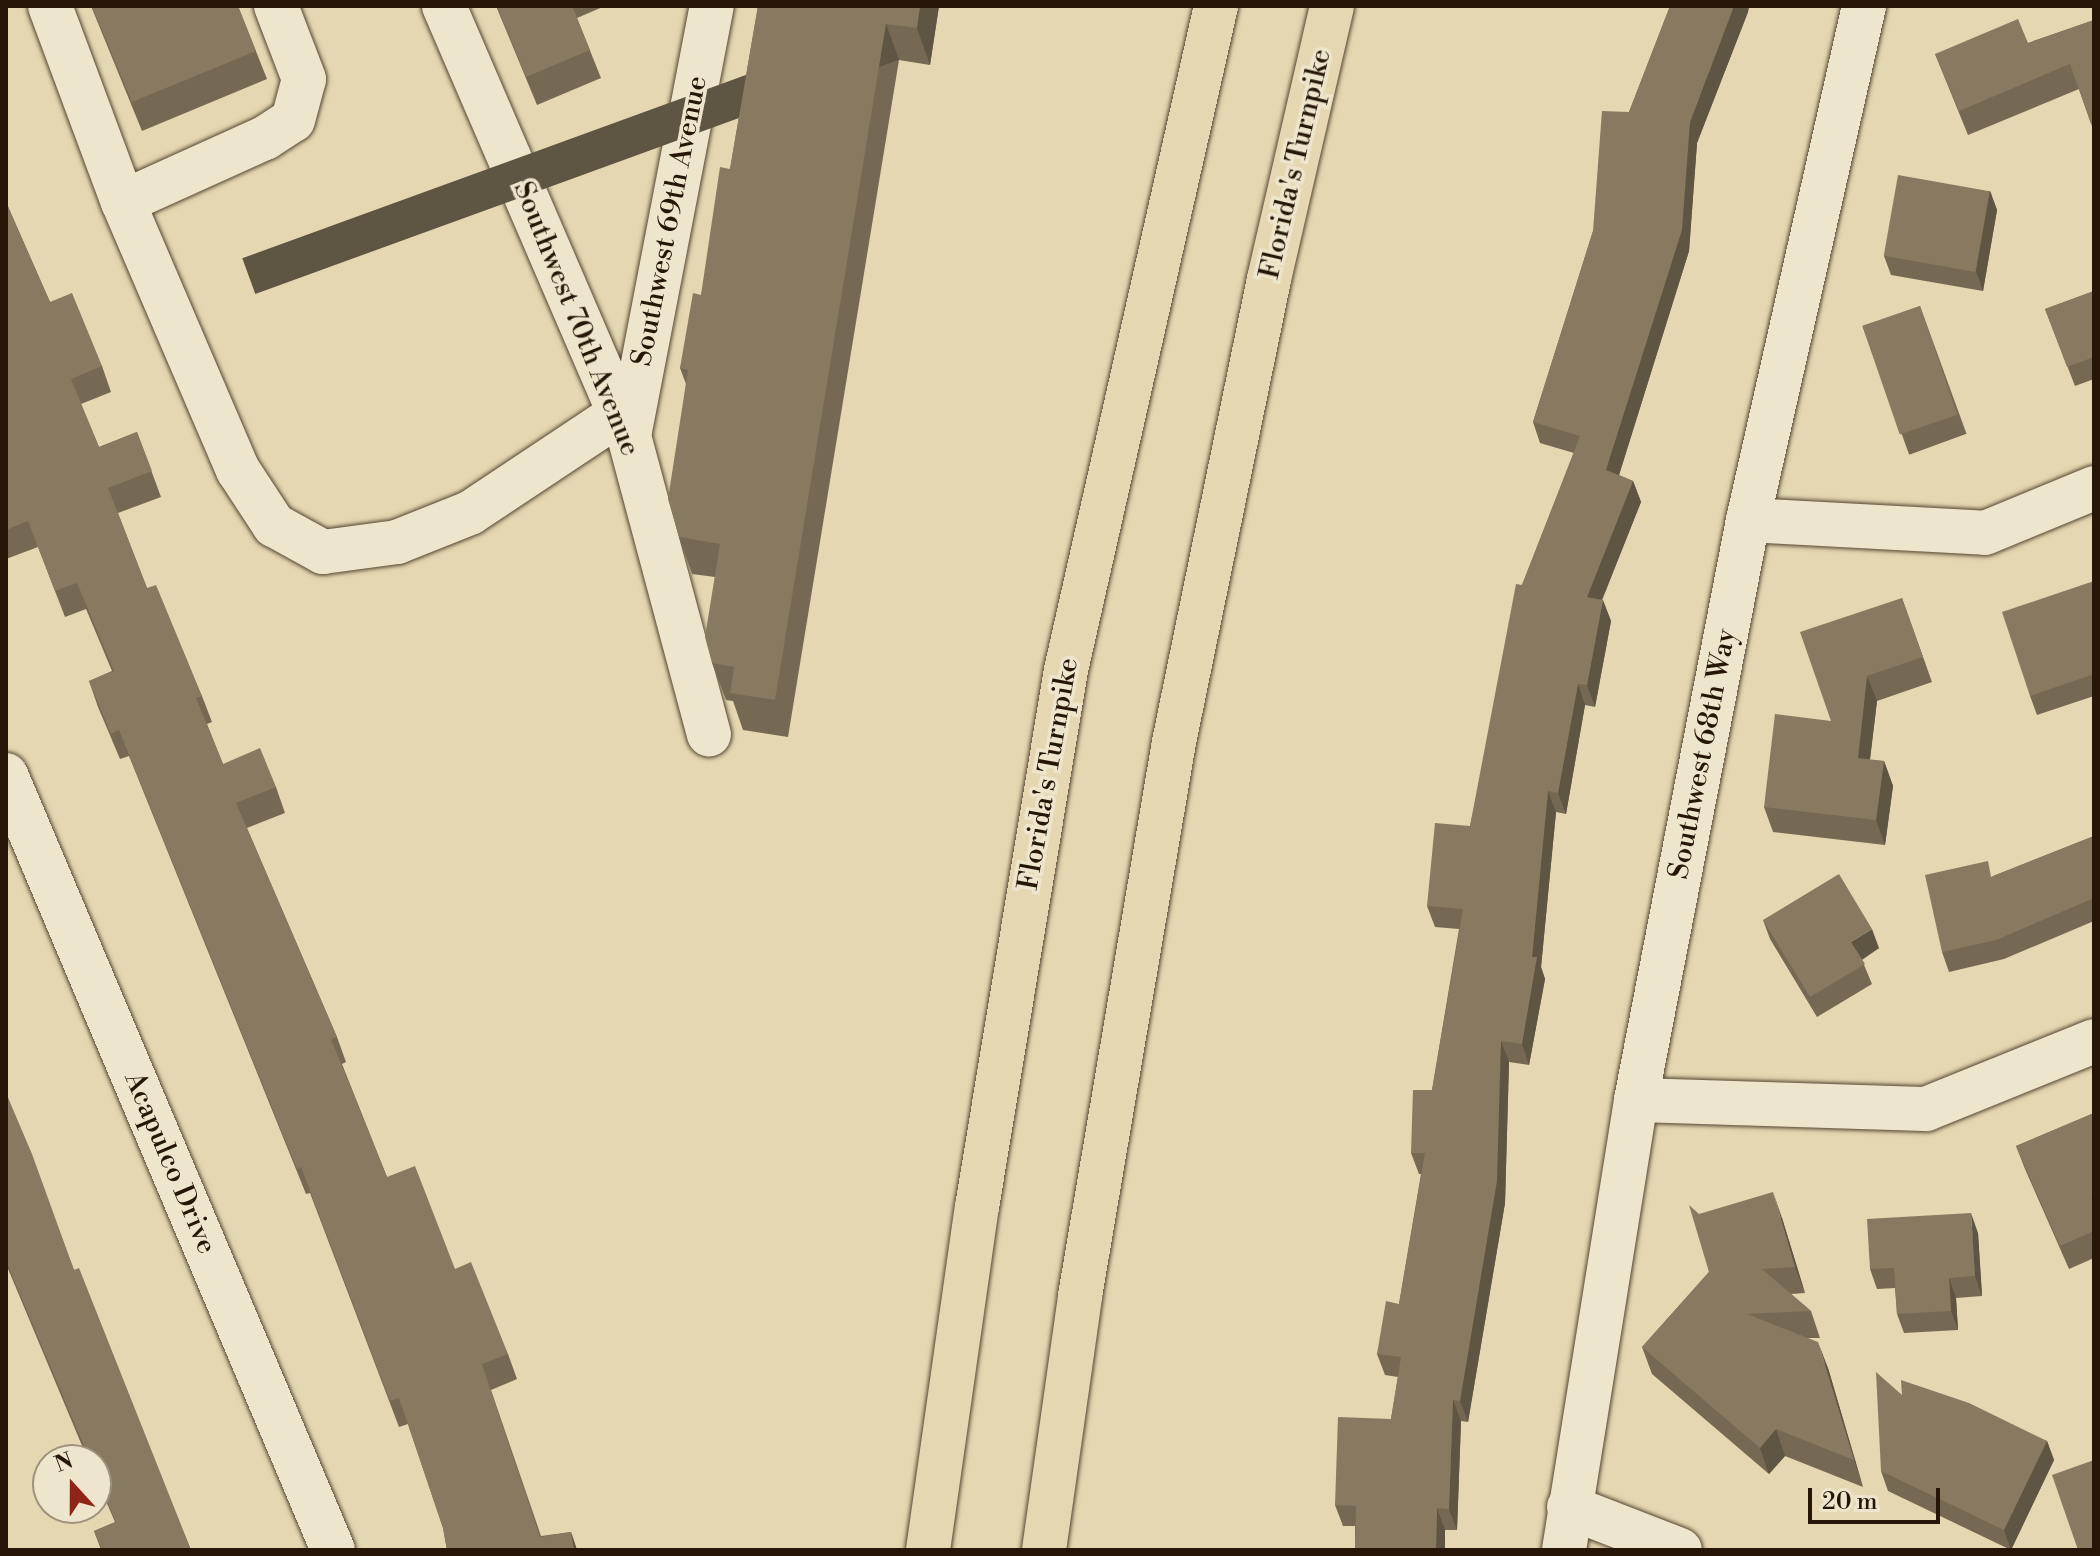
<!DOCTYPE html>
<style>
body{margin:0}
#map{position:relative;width:2100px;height:1556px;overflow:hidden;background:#e4d7b1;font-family:"Libre Bodoni",serif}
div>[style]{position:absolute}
.roads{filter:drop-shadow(0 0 2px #554632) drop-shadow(0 0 2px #554632)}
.minor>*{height:44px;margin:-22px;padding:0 22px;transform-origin:22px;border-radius:22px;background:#ede5cc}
.highway>*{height:44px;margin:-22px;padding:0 22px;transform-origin:22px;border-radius:22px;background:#e4d7b1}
.wall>*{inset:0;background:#756953;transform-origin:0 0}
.shaded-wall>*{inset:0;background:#5f5543;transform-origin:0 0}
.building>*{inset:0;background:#887a60;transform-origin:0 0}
span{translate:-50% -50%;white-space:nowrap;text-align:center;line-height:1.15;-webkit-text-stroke:7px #ede5cc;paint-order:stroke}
.street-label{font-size:28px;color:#251608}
.frame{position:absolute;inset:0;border:8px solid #251608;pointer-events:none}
.north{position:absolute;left:32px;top:1444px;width:80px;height:80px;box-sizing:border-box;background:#ede5cc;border:2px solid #9d927e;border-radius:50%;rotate:339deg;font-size:22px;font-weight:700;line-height:32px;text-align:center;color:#251608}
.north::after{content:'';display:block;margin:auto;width:28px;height:36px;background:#8f2418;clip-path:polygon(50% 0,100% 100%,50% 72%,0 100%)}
.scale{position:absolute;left:1808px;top:1488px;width:132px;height:36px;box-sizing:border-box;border:4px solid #251608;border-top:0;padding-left:10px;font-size:24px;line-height:28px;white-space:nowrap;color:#251608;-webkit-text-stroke:6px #ede5cc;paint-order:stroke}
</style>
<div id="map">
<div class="roads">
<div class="minor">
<i style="left:50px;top:6px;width:209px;rotate:69.6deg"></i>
<i style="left:123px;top:202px;width:292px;rotate:66.8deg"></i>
<i style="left:238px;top:470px;width:66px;rotate:56.8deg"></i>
<i style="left:274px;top:525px;width:56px;rotate:28.9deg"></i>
<i style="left:323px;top:552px;width:75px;rotate:-7.7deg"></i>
<i style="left:397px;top:542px;width:79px;rotate:-21.7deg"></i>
<i style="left:470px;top:513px;width:179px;rotate:-33.6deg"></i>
<i style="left:444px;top:6px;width:468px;rotate:66.7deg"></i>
<i style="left:629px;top:436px;width:309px;rotate:75deg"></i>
<i style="left:123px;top:202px;width:156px;rotate:-24.3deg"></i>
<i style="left:265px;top:138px;width:33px;rotate:-33deg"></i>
<i style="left:293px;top:120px;width:42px;rotate:-75deg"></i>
<i style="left:304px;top:79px;width:78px;rotate:-111deg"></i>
<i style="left:629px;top:436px;width:438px;rotate:-79.1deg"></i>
<i style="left:1748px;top:520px;width:237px;rotate:3.1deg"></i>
<i style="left:1985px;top:533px;width:118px;rotate:-22.4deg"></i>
<i style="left:6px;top:775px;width:841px;rotate:67.12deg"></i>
<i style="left:1636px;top:1100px;width:290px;rotate:1.8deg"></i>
<i style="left:1926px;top:1109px;width:181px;rotate:-22deg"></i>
<i style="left:1569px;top:1507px;width:119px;rotate:21.2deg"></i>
<i style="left:1564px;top:1550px;width:456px;rotate:-80.9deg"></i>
<i style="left:1636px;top:1100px;width:591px;rotate:-79.07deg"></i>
<i style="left:1748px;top:520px;width:527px;rotate:-77.28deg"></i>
</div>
<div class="highway">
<i style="left:928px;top:1550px;width:346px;rotate:-81.9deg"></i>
<i style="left:977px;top:1207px;width:544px;rotate:-80.59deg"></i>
<i style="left:1066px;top:670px;width:681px;rotate:-77.27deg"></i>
<i style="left:1044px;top:1550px;width:257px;rotate:-81.9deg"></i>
<i style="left:1080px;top:1296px;width:562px;rotate:-80.37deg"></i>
<i style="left:1174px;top:742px;width:473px;rotate:-78.4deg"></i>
<i style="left:1269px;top:279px;width:280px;rotate:-77deg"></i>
</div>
</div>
<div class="wall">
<i style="clip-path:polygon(91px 6px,238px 6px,267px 79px,142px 131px)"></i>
<i style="clip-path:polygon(496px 6px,605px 6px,577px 18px,601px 78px,537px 105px)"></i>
<i style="clip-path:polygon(758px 6px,939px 6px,930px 65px,899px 60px,788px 737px,743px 730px,733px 701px,726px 700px,712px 663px,715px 577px,692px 574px,679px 537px,686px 384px,680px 368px,701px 295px,730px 169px)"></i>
<i style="clip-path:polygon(1670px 6px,1749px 6px,1748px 12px,1697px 143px,1689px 251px,1619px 475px,1633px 481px,1641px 502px,1602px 599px,1611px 621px,1595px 707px,1585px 705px,1566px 814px,1556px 812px,1541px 967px,1545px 979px,1529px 1065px,1509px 1062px,1505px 1203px,1468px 1422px,1461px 1421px,1457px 1530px,1445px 1530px,1445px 1550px,1355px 1550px,1355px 1526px,1343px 1526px,1335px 1505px,1391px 1419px,1398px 1377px,1385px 1375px,1377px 1354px,1399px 1304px,1421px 1174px,1419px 1174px,1411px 1153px,1432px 1090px,1459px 929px,1435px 927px,1427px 906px,1470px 826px,1522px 585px,1574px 453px,1540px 443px,1533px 422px,1593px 231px,1629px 112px)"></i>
<i style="clip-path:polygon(2094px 20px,2094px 132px,2079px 89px,1968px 135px,1935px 54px,2028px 43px)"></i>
<i style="clip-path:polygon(1990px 191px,1997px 210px,1983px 291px,1891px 275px,1884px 256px)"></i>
<i style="clip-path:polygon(6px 202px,50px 302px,102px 366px,111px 392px,81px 404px,99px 447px,137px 432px,161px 497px,118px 513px,147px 588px,202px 696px,212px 722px,207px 724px,223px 764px,276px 787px,285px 813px,247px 828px,337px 1037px,346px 1062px,342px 1064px,387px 1177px,455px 1269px,508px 1354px,517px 1379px,491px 1390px,541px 1536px,571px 1532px,577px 1550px,447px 1550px,443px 1528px,408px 1424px,399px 1427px,310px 1193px,306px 1194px,129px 756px,120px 759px,98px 707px,89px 681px,112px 671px,86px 609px,65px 617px,38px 547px,6px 559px)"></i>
<i style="clip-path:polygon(2094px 291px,2094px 379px,2075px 386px,2045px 309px)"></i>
<i style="left:1920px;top:306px;width:136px;height:61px;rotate:70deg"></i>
<i style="clip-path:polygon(2094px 581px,2094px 696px,2037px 715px,2030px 696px)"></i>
<i style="clip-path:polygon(1902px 598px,1932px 682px,1877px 701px,1870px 760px,1884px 761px,1893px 786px,1885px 845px,1773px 832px,1764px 807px,1831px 721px)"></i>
<i style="clip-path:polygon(2094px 836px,2094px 921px,2004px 959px,1949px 972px,1942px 952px,1993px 876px)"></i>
<i style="clip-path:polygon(1763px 920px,1879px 948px,1862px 960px,1872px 984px,1817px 1017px,1770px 939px)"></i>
<i style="clip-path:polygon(6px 1093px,74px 1270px,191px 1550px,101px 1550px,94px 1531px,115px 1522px,96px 1478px,96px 1460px,88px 1460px,6px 1264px)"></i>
<i style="clip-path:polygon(2094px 1113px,2094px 1258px,2069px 1269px,2025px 1169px,2016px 1146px)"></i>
<i style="clip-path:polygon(1699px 1214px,1782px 1218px,1805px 1293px,1791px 1294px,1811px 1311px,1820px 1338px,1808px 1338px,1828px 1368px,1863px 1487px,1785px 1456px,1769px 1474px,1652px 1374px,1642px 1347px,1709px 1272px)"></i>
<i style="clip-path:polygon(1978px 1233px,1982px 1296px,1956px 1298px,1958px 1330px,1904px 1333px,1897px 1314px,1895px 1288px,1877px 1289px,1870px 1269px)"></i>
<i style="clip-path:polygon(1902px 1395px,2047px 1441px,2054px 1460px,2011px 1550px,1888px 1491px,1881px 1471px)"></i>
</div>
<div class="shaded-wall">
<i style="clip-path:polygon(920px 6px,939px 6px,930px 65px,917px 28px)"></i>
<i style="clip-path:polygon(1734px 6px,1749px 6px,1748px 12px,1697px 143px,1689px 251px,1614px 491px,1606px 470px,1690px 122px)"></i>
<i style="left:886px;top:24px;width:38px;height:685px;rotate:70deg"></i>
<i style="clip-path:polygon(1990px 191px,1997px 210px,1983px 291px,1976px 271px)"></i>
<i style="clip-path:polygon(1633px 481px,1641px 502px,1595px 618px,1587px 597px)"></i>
<i style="clip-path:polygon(1603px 600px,1611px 621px,1595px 707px,1587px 685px)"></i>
<i style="clip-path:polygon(1867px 676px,1877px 701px,1867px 783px,1858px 758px)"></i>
<i style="clip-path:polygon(1578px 684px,1585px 705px,1566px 814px,1558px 793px)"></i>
<i style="clip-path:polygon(1884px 761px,1893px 786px,1885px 845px,1876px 820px)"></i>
<i style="clip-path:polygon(1548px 791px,1556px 812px,1541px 967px,1545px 979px,1529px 1065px,1522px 1044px,1532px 957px)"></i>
<i style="clip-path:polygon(1872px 929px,1879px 948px,1858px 962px,1851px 942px)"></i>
<i style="clip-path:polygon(1501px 1041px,1509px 1062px,1505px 1203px,1468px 1422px,1460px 1401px)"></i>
<i style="clip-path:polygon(1773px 1192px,1782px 1218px,1805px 1293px,1795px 1267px)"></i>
<i style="clip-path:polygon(1971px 1213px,1978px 1233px,1982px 1296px,1975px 1276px)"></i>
<i style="clip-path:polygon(1949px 1278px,1956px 1298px,1958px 1330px,1951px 1311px)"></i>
<i style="clip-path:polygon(1818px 1342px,1828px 1368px,1863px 1487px,1854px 1460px)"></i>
<i style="clip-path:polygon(1453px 1400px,1461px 1421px,1457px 1530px,1449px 1509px)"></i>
<i style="clip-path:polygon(1776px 1429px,1785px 1456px,1769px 1474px,1760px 1448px)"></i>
<i style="clip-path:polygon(2047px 1441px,2054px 1460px,2011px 1550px,2004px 1530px)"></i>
<i style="clip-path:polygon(1437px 1508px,1445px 1530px,1445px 1550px,1436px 1550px)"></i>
<i style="clip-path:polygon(571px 1532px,577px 1550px,574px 1550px)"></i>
</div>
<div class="building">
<i style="clip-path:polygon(92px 6px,238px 6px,256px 51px,132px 102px)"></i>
<i style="clip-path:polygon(497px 6px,572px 6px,590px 50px,526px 77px)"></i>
<i style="clip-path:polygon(758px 6px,920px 6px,917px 28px,886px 24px,775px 700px,730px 693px,734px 667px,712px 663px,705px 637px,720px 544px,679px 537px,668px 499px,688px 370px,680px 368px,693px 293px,701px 295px,720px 167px,730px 169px)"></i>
<i style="clip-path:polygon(1670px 6px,1734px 6px,1690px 122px,1682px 230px,1606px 470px,1633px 481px,1587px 597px,1603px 600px,1587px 685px,1578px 684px,1558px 793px,1548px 791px,1532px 957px,1537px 957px,1522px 1044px,1501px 1041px,1497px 1181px,1460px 1401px,1453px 1400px,1449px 1509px,1437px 1508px,1436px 1550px,1355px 1550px,1356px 1506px,1335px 1505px,1338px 1417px,1391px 1419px,1401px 1357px,1377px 1354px,1386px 1301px,1399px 1304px,1425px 1153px,1411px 1153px,1413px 1090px,1432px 1090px,1463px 909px,1427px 906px,1435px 823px,1470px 826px,1516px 584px,1522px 585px,1580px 436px,1533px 422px,1593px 231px,1602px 111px,1629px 112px)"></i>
<i style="clip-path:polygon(2018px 19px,2028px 43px,2094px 20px,2094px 123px,2091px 124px,2070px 64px,1959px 111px,1935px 54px)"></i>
<i style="left:1898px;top:175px;width:93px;height:82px;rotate:10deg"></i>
<i style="clip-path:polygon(6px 202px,50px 302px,72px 293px,102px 366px,71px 379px,99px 447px,137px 432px,152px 471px,108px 488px,147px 588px,156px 585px,202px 696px,196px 698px,223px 764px,260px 748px,276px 787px,236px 803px,337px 1037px,331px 1039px,387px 1177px,415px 1166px,455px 1269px,471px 1262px,508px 1354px,482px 1364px,540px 1537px,571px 1532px,574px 1550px,447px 1550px,443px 1528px,399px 1398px,390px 1401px,301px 1167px,297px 1169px,119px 730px,111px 734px,89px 681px,114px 671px,77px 583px,55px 591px,28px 521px,6px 530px)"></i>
<i style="clip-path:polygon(2094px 291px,2094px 357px,2067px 367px,2045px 309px)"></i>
<i style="left:1920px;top:306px;width:115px;height:61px;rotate:71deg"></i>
<i style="clip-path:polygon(2094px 581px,2094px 674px,2030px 696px,2002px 612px)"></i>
<i style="clip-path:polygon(1902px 598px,1923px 657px,1867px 676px,1858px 758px,1884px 761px,1876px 820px,1764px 807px,1775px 714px,1831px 721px,1800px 632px)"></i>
<i style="clip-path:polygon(2094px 836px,2094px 898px,1996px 940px,1942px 952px,1925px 875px,1988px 861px,1991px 877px)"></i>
<i style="clip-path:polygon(1839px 874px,1872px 929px,1851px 942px,1865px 964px,1810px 997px,1763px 920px)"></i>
<i style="clip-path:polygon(6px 1093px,32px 1154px,74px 1270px,79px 1268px,191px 1550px,102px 1550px,94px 1531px,116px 1522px,96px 1475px,96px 1460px,90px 1460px,6px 1261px)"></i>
<i style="clip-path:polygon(2094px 1113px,2094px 1197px,2091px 1198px,2094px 1204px,2094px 1231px,2060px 1246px,2016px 1146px)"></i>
<i style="clip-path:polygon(1773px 1192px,1795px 1267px,1762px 1269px,1811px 1311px,1747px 1314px,1818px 1342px,1854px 1460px,1776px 1429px,1760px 1448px,1642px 1347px,1709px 1272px,1689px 1205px,1699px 1214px)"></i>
<i style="clip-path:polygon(1971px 1213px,1975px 1276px,1949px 1278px,1951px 1311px,1897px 1314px,1894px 1268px,1870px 1269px,1867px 1219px)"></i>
<i style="clip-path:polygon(1876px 1372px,1902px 1395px,1901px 1380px,1969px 1403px,2047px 1441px,2004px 1530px,1881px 1471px)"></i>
<i style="clip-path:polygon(2094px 1460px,2094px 1550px,2078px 1550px,2052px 1475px)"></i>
</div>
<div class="street-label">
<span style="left:1296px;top:164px;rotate:-77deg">Florida's Turnpike</span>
<span style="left:670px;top:221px;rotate:-79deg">Southwest 69th Avenue</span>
<span style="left:576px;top:319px;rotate:68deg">Southwest 70th Avenue</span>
<span style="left:1703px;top:754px;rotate:-79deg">Southwest 68th Way</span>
<span style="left:1049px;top:774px;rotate:-80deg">Florida's Turnpike</span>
<span style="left:170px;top:1163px;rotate:67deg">Acapulco Drive</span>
</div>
<div class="frame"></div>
<div class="north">N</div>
<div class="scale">20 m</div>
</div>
